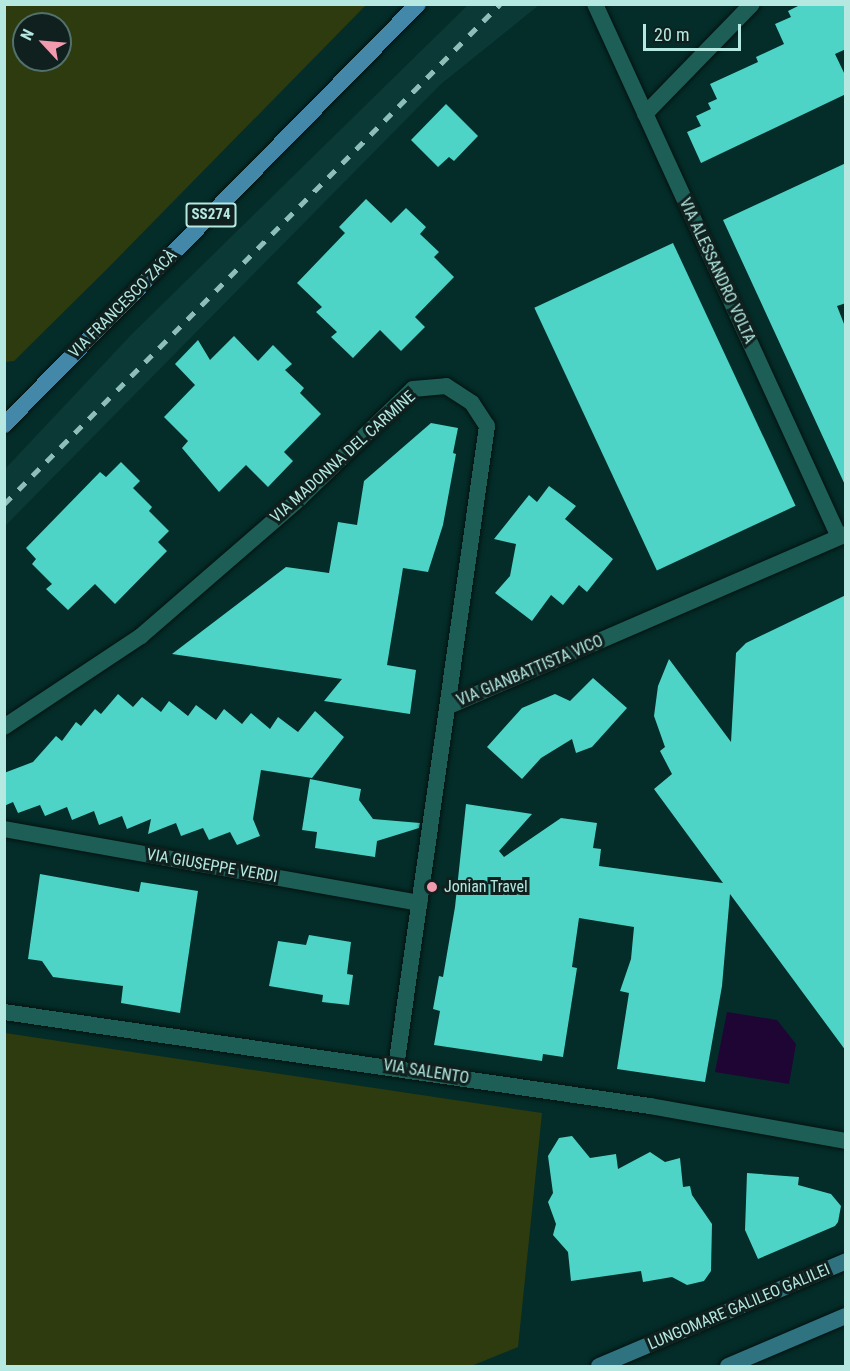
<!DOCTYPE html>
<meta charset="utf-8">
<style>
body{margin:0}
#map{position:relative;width:850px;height:1371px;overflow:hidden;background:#042d29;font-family:"Roboto Condensed",sans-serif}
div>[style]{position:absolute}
.built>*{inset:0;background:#0b3935}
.green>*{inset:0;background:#2d3b0e}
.water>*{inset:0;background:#1f0534}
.building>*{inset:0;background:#4dd4c6;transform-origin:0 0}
.roads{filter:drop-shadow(0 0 2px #041210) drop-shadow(0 0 2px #041210)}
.minor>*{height:16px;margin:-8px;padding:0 8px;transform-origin:8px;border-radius:8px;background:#1d5e57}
.secondary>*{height:16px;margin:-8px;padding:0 8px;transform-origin:8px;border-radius:8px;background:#307380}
.primary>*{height:16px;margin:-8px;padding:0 8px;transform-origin:8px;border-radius:8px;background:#4388a9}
.rail>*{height:4.5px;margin-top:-2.25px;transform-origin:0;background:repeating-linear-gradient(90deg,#8dbeb8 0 10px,transparent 0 20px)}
.dots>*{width:16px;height:16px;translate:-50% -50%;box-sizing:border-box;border:3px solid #10201e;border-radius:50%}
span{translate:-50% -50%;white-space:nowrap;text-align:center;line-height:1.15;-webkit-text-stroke:6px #10201e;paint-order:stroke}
.shield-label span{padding:2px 4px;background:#10201e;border:2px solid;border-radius:4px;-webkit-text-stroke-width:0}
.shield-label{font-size:15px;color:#b4e8e1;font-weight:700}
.street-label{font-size:16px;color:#b4e8e1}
.poi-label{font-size:16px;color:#b4e8e1}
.left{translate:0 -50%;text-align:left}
.frame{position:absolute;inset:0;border:6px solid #b4e8e1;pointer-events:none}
.north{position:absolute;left:12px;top:12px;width:60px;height:60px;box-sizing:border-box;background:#10201e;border:2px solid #52706c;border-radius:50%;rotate:296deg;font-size:16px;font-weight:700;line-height:24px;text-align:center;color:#b4e8e1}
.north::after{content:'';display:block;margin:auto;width:21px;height:27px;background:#f29aae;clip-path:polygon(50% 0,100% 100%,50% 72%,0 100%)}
.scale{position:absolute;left:643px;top:24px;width:98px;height:27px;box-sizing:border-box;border:3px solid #b4e8e1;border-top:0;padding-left:8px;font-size:18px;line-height:21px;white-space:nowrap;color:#b4e8e1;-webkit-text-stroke:4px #10201e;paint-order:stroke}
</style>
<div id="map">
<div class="built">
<i style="clip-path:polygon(469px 4px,539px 5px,441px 84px,5px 526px,5px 469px,132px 334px)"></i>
</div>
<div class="green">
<i style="clip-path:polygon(evenodd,4px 5px,5px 4px,366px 5px,106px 270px,14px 361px,5px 362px,4px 5px,24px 24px,60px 24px,60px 60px,24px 60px,24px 24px)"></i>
<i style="clip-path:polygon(5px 1033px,542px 1113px,518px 1347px,471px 1366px,5px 1366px)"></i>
</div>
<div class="water">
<i style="clip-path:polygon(727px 1012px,777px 1020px,796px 1044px,789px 1084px,715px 1072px)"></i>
</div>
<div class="building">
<i style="clip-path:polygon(802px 4px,846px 4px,846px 49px,835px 54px,846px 77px,846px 94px,701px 163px,687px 132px,701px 126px,696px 116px,711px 109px,708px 103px,717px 99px,710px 84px,758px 62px,756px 57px,784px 44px,775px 24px,791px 17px,788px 11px)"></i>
<i style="clip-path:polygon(446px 104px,478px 136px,454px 161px,449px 157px,438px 167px,411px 140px)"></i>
<i style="clip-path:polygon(846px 163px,846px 303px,837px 306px,846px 329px,845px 485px,723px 220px)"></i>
<i style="clip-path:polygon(366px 199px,391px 223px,406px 208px,426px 227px,420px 234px,439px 252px,434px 257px,454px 277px,415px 317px,425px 327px,401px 351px,380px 330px,353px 358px,331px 337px,337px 332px,316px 312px,322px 307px,297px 283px,345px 233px,339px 227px)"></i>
<i style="left:673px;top:243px;width:290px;height:153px;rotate:65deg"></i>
<i style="clip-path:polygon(234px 336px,258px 361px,273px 345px,292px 364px,285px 370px,304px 388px,300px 393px,321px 414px,284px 452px,293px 461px,268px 487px,246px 465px,219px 492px,182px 448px,188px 441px,164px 417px,195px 385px,175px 364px,198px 340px,210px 360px)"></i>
<i style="clip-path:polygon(431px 423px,458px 428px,453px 453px,456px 454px,443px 525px,428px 572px,403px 568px,387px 665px,416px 670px,410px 714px,324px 701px,342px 679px,172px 654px,286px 567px,329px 573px,338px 522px,357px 525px,364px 481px)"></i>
<i style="clip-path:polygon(121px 462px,140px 481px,133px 488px,152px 507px,149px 511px,169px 531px,158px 542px,167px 551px,115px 604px,95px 584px,68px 610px,46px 589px,52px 584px,32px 564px,36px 559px,26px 548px,100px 472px,106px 477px)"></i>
<i style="clip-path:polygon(549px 486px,576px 506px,565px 519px,613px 559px,587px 592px,579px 585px,563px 605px,551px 595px,532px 621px,495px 593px,510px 576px,516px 544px,494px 539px,529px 495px,537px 502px)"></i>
<i style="clip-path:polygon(846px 595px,846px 1051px,730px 894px,722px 986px,705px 1082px,617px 1069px,629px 993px,620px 991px,631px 959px,634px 927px,579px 918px,572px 967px,577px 968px,563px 1057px,543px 1054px,542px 1061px,434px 1045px,440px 1011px,433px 1009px,439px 976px,443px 977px,455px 907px,466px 804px,532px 814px,499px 851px,504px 857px,561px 818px,597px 823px,593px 848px,601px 849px,599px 866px,723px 883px,654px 789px,672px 774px,660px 751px,665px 747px,654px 716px,658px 686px,669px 659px,731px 742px,736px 653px,746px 643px)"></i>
<i style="clip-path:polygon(593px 678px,627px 708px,592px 747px,576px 753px,572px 739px,541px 758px,522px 779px,487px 747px,522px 708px,555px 694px,570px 701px)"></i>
<i style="clip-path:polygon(118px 694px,133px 707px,142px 697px,161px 712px,169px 701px,188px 716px,196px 705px,216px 720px,224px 709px,242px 724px,251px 713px,270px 729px,278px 717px,298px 732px,315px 711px,344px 737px,312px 778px,261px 770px,253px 819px,260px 836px,237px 845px,230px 832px,209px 840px,203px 828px,181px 836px,176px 823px,148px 834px,151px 819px,127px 829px,122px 816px,99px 825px,94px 811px,72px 820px,67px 807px,45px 816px,40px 805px,18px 813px,13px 802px,4px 806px,4px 773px,33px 762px,56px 736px,62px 741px,76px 722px,81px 726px,95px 709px,101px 714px)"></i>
<i style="clip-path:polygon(310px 779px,361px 789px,359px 800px,373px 819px,420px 823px,419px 828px,377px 841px,375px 857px,315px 848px,317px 832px,302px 830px)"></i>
<i style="clip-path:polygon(40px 874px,139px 892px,141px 882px,198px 891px,180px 1013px,121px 1003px,123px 986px,53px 977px,42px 961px,28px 959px)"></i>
<i style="clip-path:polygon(309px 935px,351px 942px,347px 974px,353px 975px,349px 1005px,322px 1002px,323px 995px,269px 986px,278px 941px,306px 945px)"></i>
<i style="clip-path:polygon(572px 1136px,590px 1158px,616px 1154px,618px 1169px,650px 1152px,665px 1162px,680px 1158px,683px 1187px,690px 1186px,692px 1195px,712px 1224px,711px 1271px,704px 1281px,687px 1285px,672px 1277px,643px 1282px,641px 1271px,571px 1281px,568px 1252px,553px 1235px,556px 1224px,548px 1202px,553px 1193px,548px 1156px,559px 1138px)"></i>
<i style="clip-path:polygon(747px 1173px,799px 1177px,798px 1185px,831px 1194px,841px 1206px,838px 1222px,835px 1226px,758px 1259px,745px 1230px)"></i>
</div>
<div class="roads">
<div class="minor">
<i style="left:595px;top:4px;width:586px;rotate:65.4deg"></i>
<i style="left:645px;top:114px;width:153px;rotate:-45.8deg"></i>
<i style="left:449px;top:706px;width:433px;rotate:-23.4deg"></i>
<i style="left:4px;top:727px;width:164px;rotate:-33.6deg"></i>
<i style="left:141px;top:636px;width:209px;rotate:-40.9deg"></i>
<i style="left:299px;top:499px;width:158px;rotate:-44deg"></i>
<i style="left:413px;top:389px;width:33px;rotate:-5deg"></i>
<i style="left:446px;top:386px;width:31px;rotate:33deg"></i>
<i style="left:472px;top:403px;width:27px;rotate:57deg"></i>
<i style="left:487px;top:426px;width:647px;rotate:98.08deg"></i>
<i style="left:4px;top:829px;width:422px;rotate:10.1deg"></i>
<i style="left:4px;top:1012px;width:653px;rotate:8.28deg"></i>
<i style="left:650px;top:1106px;width:199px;rotate:10.1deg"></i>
</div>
<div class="secondary">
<i style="left:599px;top:1366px;width:268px;rotate:-23deg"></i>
<i style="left:728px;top:1366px;width:128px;rotate:-23deg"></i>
</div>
<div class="primary">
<i style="left:4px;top:425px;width:590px;rotate:-45.48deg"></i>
</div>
</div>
<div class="rail">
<i style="left:4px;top:504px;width:704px;rotate:-45.23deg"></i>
</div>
<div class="dots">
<i style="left:432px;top:887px;background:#f29aae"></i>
</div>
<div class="shield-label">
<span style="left:211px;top:215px">SS274</span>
</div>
<div class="street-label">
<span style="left:717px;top:271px;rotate:65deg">VIA ALESSANDRO VOLTA</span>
<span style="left:123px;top:304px;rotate:-45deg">VIA FRANCESCO ZACÀ</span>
<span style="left:343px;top:457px;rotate:-42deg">VIA MADONNA DEL CARMINE</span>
<span style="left:530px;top:671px;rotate:-23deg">VIA GIANBATTISTA VICO</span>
<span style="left:212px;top:866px;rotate:10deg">VIA GIUSEPPE VERDI</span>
<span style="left:426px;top:1072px;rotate:9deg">VIA SALENTO</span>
<span style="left:739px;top:1307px;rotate:-23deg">LUNGOMARE GALILEO GALILEI</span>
</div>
<div class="poi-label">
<span class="left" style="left:444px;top:887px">Jonian Travel</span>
</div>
<div class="frame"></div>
<div class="north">N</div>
<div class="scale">20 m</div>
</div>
